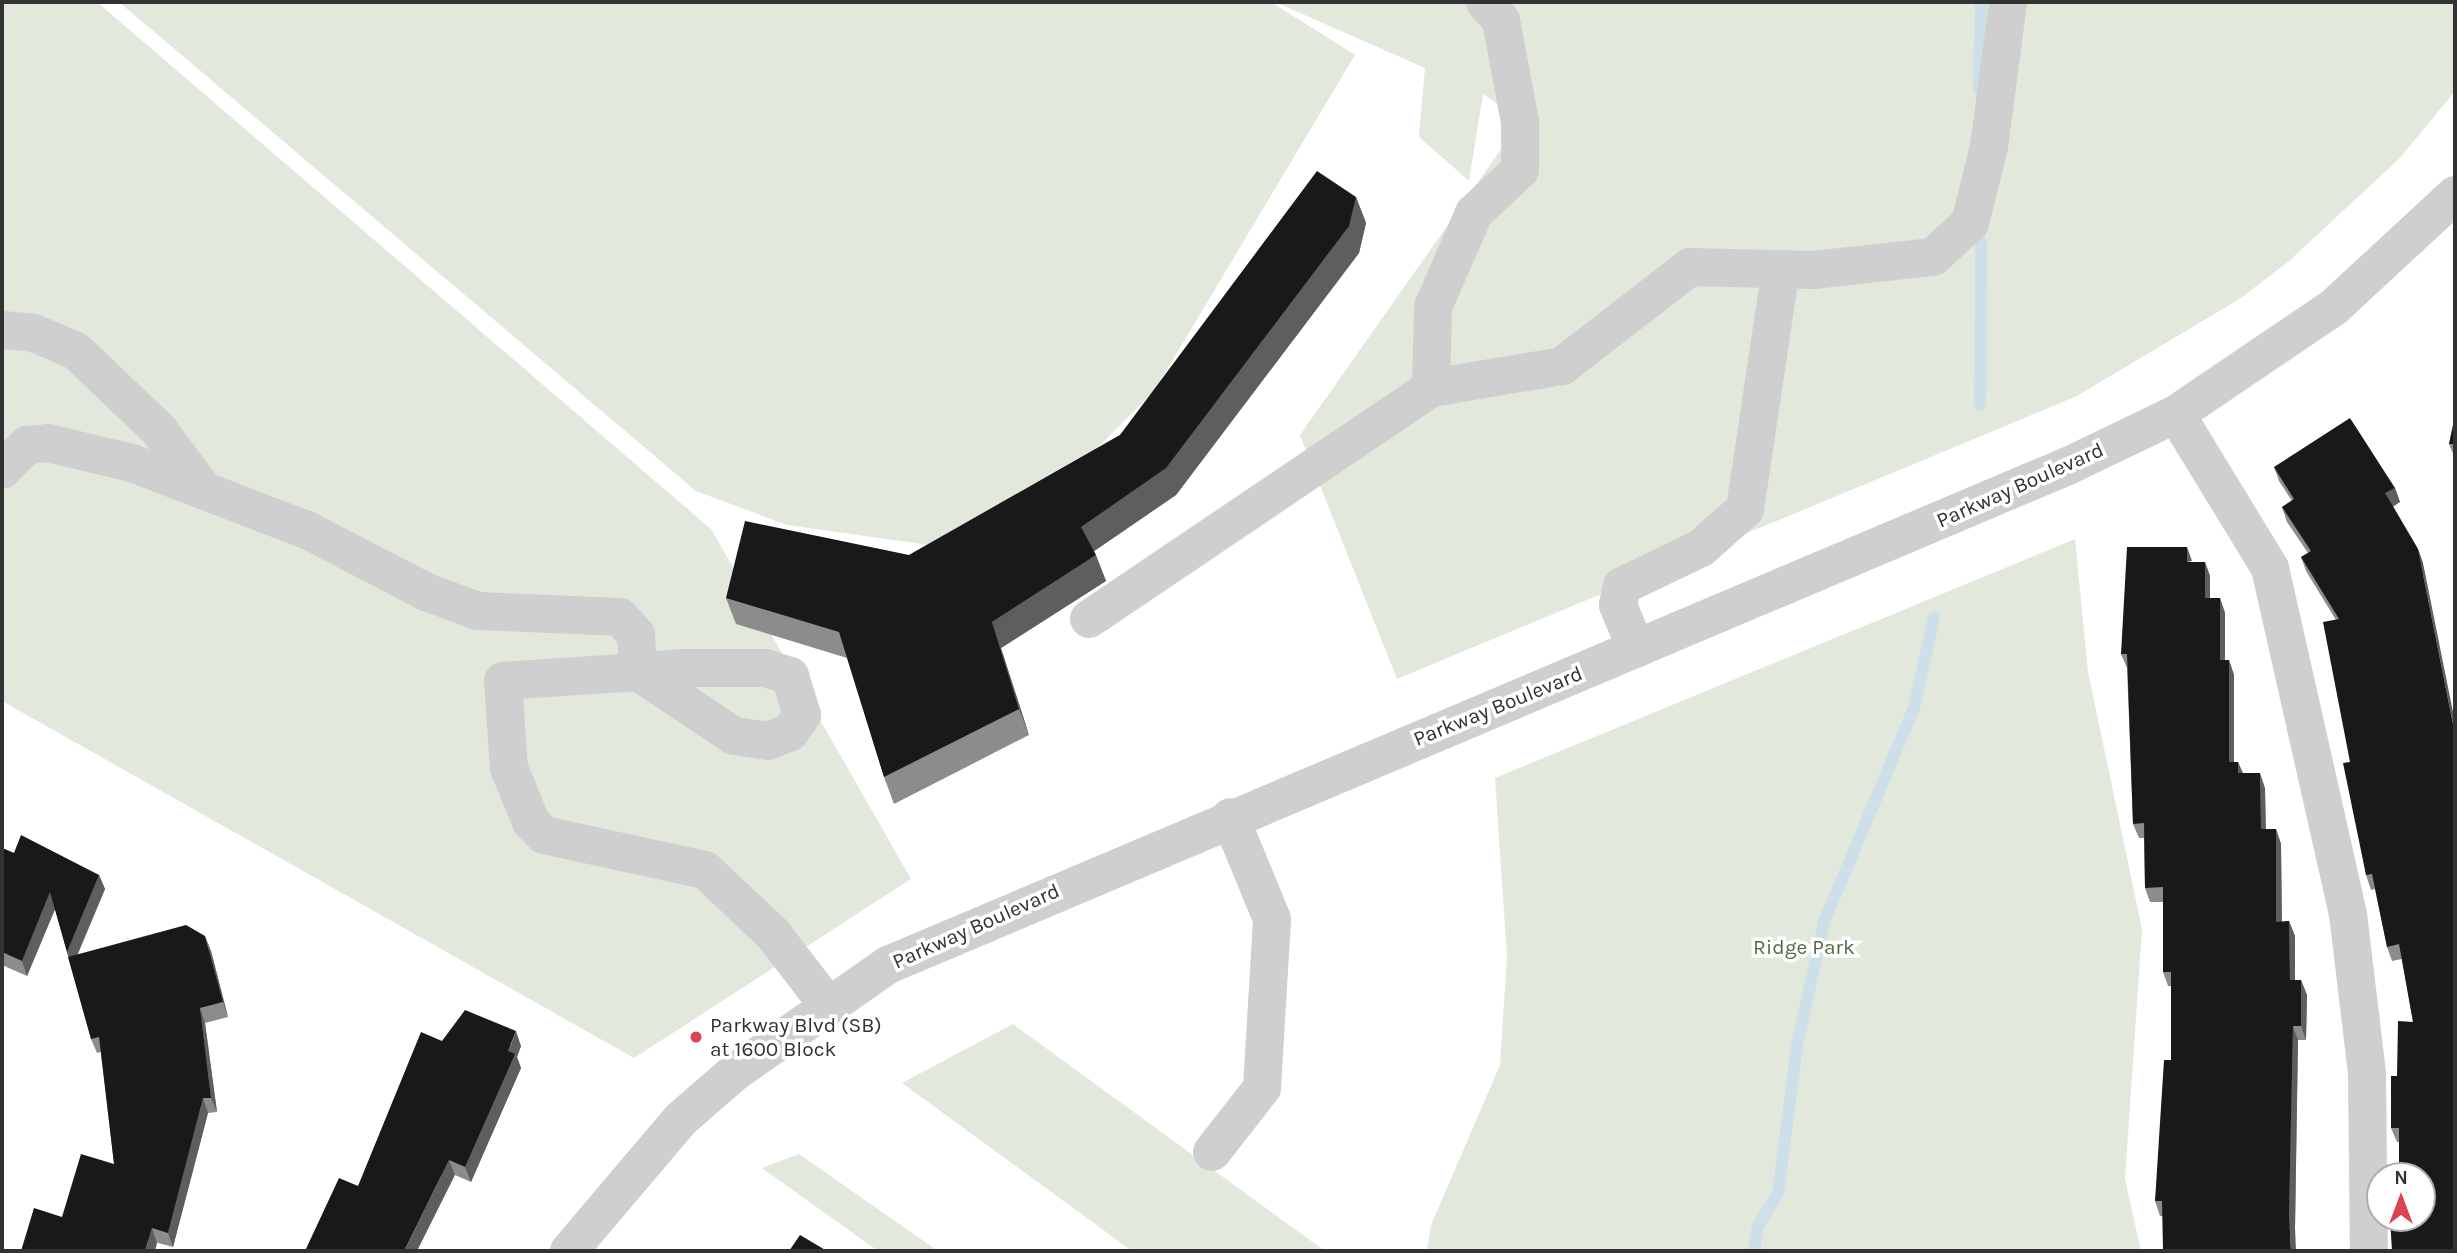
<!DOCTYPE html>
<style>
body{margin:0}
#map{position:relative;width:2457px;height:1253px;overflow:hidden;background:#fff;font-family:Karla,sans-serif}
div>[style]{position:absolute}
.green>*{inset:0;background:#e2e8dc}
.stream>*{height:12px;margin:-6px;padding:0 6px;transform-origin:6px;border-radius:6px;background:#cddfe9}
.minor>*{height:38px;margin:-19px;padding:0 19px;transform-origin:19px;border-radius:19px;background:#cfcfcf}
.wall>*{inset:0;background:#8c8c8c}
.shaded-wall>*{inset:0;background:#5e5e5e}
.building>*{inset:0;background:#191919}
.dots>*{width:19px;height:19px;translate:-50% -50%;box-sizing:border-box;border:4px solid #fff;border-radius:50%}
span{translate:-50% -50%;white-space:nowrap;text-align:center;line-height:1.15;-webkit-text-stroke:7px #fff;paint-order:stroke}
.street-label{font-size:21px;color:#323232}
.park-label{font-size:21px;color:#556c42}
.poi-label{font-size:21px;color:#323232}
.left{translate:0 -50%;text-align:left}
.frame{position:absolute;inset:0;border:4px solid #323232;pointer-events:none}
.north{position:absolute;left:2366px;top:1162px;width:70px;height:70px;box-sizing:border-box;background:#fff;border:2px solid #adadad;border-radius:50%;rotate:0deg;font-size:19px;font-weight:700;line-height:28px;text-align:center;color:#323232}
.north::after{content:'';display:block;margin:auto;width:24px;height:32px;background:#da434f;clip-path:polygon(50% 0,100% 100%,50% 72%,0 100%)}
</style>
<div id="map">
<div class="green">
<i style="clip-path:polygon(2px 2px,97px 2px,711px 529px,911px 879px,634px 1058px,2px 701px)"></i>
<i style="clip-path:polygon(119px 2px,1271px 2px,1355px 55px,1154px 391px,1059px 486px,929px 545px,787px 525px,696px 491px)"></i>
<i style="clip-path:polygon(1275px 2px,2455px 2px,2455px 91px,2400px 158px,2289px 261px,2241px 298px,2077px 396px,1397px 679px,1300px 435px,1521px 121px,1483px 94px,1469px 181px,1419px 137px,1425px 68px)"></i>
<i style="clip-path:polygon(2075px 539px,2088px 672px,2142px 929px,2125px 1179px,2141px 1251px,1427px 1251px,1431px 1225px,1500px 1065px,1507px 956px,1495px 778px)"></i>
<i style="clip-path:polygon(1013px 1024px,1325px 1251px,1132px 1251px,902px 1083px)"></i>
<i style="clip-path:polygon(799px 1154px,938px 1251px,878px 1251px,762px 1168px)"></i>
</div>
<div class="stream">
<i style="left:1979px;top:89px;width:87px;rotate:-88.7deg"></i>
<i style="left:1980px;top:405px;width:163px;rotate:-89.6deg"></i>
<i style="left:1754px;top:1251px;width:25px;rotate:-81deg"></i>
<i style="left:1758px;top:1226px;width:38px;rotate:-58deg"></i>
<i style="left:1778px;top:1194px;width:150px;rotate:-82.7deg"></i>
<i style="left:1797px;top:1045px;width:126px;rotate:-77.6deg"></i>
<i style="left:1824px;top:922px;width:232px;rotate:-67.2deg"></i>
<i style="left:1914px;top:708px;width:92px;rotate:-77.5deg"></i>
</div>
<div class="minor">
<i style="left:2px;top:330px;width:32px;rotate:5deg"></i>
<i style="left:34px;top:333px;width:46px;rotate:23.2deg"></i>
<i style="left:76px;top:351px;width:115px;rotate:43.6deg"></i>
<i style="left:159px;top:430px;width:72px;rotate:53.4deg"></i>
<i style="left:1431px;top:388px;width:133px;rotate:-9.5deg"></i>
<i style="left:1562px;top:366px;width:162px;rotate:-37.7deg"></i>
<i style="left:1690px;top:267px;width:123px;rotate:1.4deg"></i>
<i style="left:1813px;top:270px;width:121px;rotate:-6.2deg"></i>
<i style="left:1933px;top:257px;width:50px;rotate:-42.6deg"></i>
<i style="left:1970px;top:223px;width:78px;rotate:-76deg"></i>
<i style="left:1989px;top:147px;width:146px;rotate:-82.5deg"></i>
<i style="left:2176px;top:414px;width:180px;rotate:58.6deg"></i>
<i style="left:2270px;top:568px;width:355px;rotate:77.3deg"></i>
<i style="left:2348px;top:914px;width:160px;rotate:83.2deg"></i>
<i style="left:2367px;top:1073px;width:178px;rotate:89.4deg"></i>
<i style="left:2px;top:470px;width:35px;rotate:-45deg"></i>
<i style="left:27px;top:445px;width:21px;rotate:-5deg"></i>
<i style="left:48px;top:443px;width:86px;rotate:13.4deg"></i>
<i style="left:132px;top:463px;width:190px;rotate:21deg"></i>
<i style="left:309px;top:531px;width:132px;rotate:27.5deg"></i>
<i style="left:426px;top:592px;width:55px;rotate:20.1deg"></i>
<i style="left:478px;top:611px;width:142px;rotate:2.4deg"></i>
<i style="left:620px;top:617px;width:24px;rotate:48deg"></i>
<i style="left:636px;top:635px;width:37px;rotate:87deg"></i>
<i style="left:638px;top:672px;width:115px;rotate:33.7deg"></i>
<i style="left:734px;top:736px;width:34px;rotate:8deg"></i>
<i style="left:768px;top:741px;width:24px;rotate:-22deg"></i>
<i style="left:790px;top:732px;width:21px;rotate:-55deg"></i>
<i style="left:802px;top:715px;width:41px;rotate:-107.1deg"></i>
<i style="left:790px;top:676px;width:25px;rotate:-162deg"></i>
<i style="left:766px;top:668px;width:83px;rotate:180deg"></i>
<i style="left:683px;top:668px;width:45px;rotate:174.9deg"></i>
<i style="left:638px;top:672px;width:135px;rotate:176.2deg"></i>
<i style="left:503px;top:681px;width:87px;rotate:86.1deg"></i>
<i style="left:509px;top:768px;width:58px;rotate:67.8deg"></i>
<i style="left:531px;top:822px;width:18px;rotate:45deg"></i>
<i style="left:544px;top:835px;width:165px;rotate:12.3deg"></i>
<i style="left:705px;top:870px;width:93px;rotate:43.3deg"></i>
<i style="left:773px;top:934px;width:88px;rotate:52.4deg"></i>
<i style="left:1089px;top:619px;width:413px;rotate:-34deg"></i>
<i style="left:1431px;top:388px;width:81px;rotate:-88.6deg"></i>
<i style="left:1433px;top:307px;width:103px;rotate:-66.4deg"></i>
<i style="left:1474px;top:213px;width:63px;rotate:-43.1deg"></i>
<i style="left:1520px;top:170px;width:48px;rotate:-90deg"></i>
<i style="left:1520px;top:122px;width:104px;rotate:-100.6deg"></i>
<i style="left:1501px;top:20px;width:24px;rotate:-132deg"></i>
<i style="left:1636px;top:649px;width:48px;rotate:-112.2deg"></i>
<i style="left:1618px;top:605px;width:19px;rotate:-78deg"></i>
<i style="left:1622px;top:586px;width:88px;rotate:-25.7deg"></i>
<i style="left:1701px;top:548px;width:59px;rotate:-41.6deg"></i>
<i style="left:1745px;top:509px;width:243px;rotate:-81.5deg"></i>
<i style="left:1212px;top:1152px;width:81px;rotate:-52deg"></i>
<i style="left:1262px;top:1088px;width:169px;rotate:-86.6deg"></i>
<i style="left:1272px;top:919px;width:110px;rotate:-112.4deg"></i>
<i style="left:569px;top:1251px;width:173px;rotate:-49.7deg"></i>
<i style="left:681px;top:1119px;width:72px;rotate:-41deg"></i>
<i style="left:735px;top:1072px;width:187px;rotate:-35deg"></i>
<i style="left:888px;top:965px;width:1283px;rotate:-22.93deg"></i>
<i style="left:2070px;top:465px;width:118px;rotate:-25.7deg"></i>
<i style="left:2176px;top:414px;width:191px;rotate:-34.1deg"></i>
<i style="left:2334px;top:307px;width:165px;rotate:-42.8deg"></i>
</div>
<div class="wall">
<i style="clip-path:polygon(1356px 197px,1366px 223px,1359px 253px,1176px 495px,1094px 551px,1106px 581px,1001px 648px,1029px 735px,894px 804px,884px 777px,847px 658px,736px 624px,726px 598px,909px 555px,1120px 435px)"></i>
<i style="clip-path:polygon(2455px 416px,2455px 458px,2449px 444px)"></i>
<i style="clip-path:polygon(2274px 467px,2395px 488px,2400px 502px,2393px 506px,2418px 549px,2423px 563px,2422px 1218px,2399px 1142px,2397px 1142px,2391px 1128px,2397px 1076px,2413px 1022px,2402px 959px,2392px 961px,2387px 947px,2375px 889px,2371px 890px,2366px 875px,2350px 762px,2336px 620px,2306px 571px,2301px 557px,2308px 553px,2287px 522px,2282px 507px,2292px 501px,2279px 481px)"></i>
<i style="clip-path:polygon(2192px 562px,2205px 562px,2210px 576px,2210px 598px,2220px 598px,2225px 613px,2225px 660px,2229px 660px,2234px 675px,2234px 762px,2238px 762px,2243px 773px,2265px 788px,2266px 829px,2276px 829px,2281px 844px,2282px 922px,2289px 921px,2295px 936px,2295px 980px,2301px 980px,2307px 995px,2306px 1040px,2298px 1040px,2295px 1228px,2160px 1216px,2155px 1201px,2171px 1060px,2171px 986px,2168px 986px,2163px 972px,2163px 902px,2150px 902px,2145px 888px,2144px 838px,2139px 838px,2133px 824px,2127px 668px,2121px 654px)"></i>
<i style="clip-path:polygon(2px 848px,14px 853px,99px 875px,105px 889px,78px 954px,211px 951px,228px 1017px,205px 1023px,217px 1112px,208px 1113px,173px 1247px,62px 1217px,114px 1164px,101px 1052px,97px 1053px,91px 1039px,55px 909px,27px 976px,2px 965px)"></i>
<i style="clip-path:polygon(442px 1041px,521px 1046px,517px 1057px,521px 1068px,471px 1182px,455px 1175px,358px 1186px)"></i>
</div>
<div class="shaded-wall">
<i style="clip-path:polygon(1356px 197px,1366px 223px,1359px 253px,1176px 495px,1090px 554px,1081px 527px)"></i>
<i style="clip-path:polygon(2395px 488px,2400px 502px,2391px 508px,2385px 493px)"></i>
<i style="clip-path:polygon(2187px 547px,2192px 561px,2187px 562px)"></i>
<i style="clip-path:polygon(2418px 549px,2423px 563px,2455px 722px,2455px 734px)"></i>
<i style="clip-path:polygon(1096px 555px,1106px 581px,1001px 648px,1029px 735px,1019px 709px,992px 622px)"></i>
<i style="clip-path:polygon(2205px 562px,2210px 576px,2210px 613px,2205px 598px)"></i>
<i style="clip-path:polygon(2220px 598px,2225px 613px,2225px 675px,2220px 660px)"></i>
<i style="clip-path:polygon(2229px 660px,2234px 675px,2234px 776px,2229px 762px)"></i>
<i style="clip-path:polygon(2238px 762px,2244px 776px,2238px 773px)"></i>
<i style="clip-path:polygon(2260px 773px,2265px 788px,2266px 844px,2261px 829px)"></i>
<i style="clip-path:polygon(2276px 829px,2281px 844px,2282px 936px,2276px 922px)"></i>
<i style="clip-path:polygon(99px 875px,105px 889px,72px 967px,67px 952px)"></i>
<i style="clip-path:polygon(50px 892px,56px 907px,27px 976px,22px 961px)"></i>
<i style="clip-path:polygon(2289px 921px,2295px 936px,2295px 995px,2290px 980px)"></i>
<i style="clip-path:polygon(205px 936px,211px 951px,228px 1017px,223px 1002px)"></i>
<i style="clip-path:polygon(2301px 980px,2307px 995px,2306px 1040px,2301px 1026px)"></i>
<i style="clip-path:polygon(200px 1008px,205px 1023px,217px 1112px,211px 1098px)"></i>
<i style="clip-path:polygon(2293px 1026px,2298px 1040px,2295px 1228px,2296px 1251px,2291px 1251px,2289px 1214px)"></i>
<i style="clip-path:polygon(516px 1031px,521px 1046px,517px 1057px,521px 1068px,471px 1182px,465px 1167px)"></i>
<i style="clip-path:polygon(203px 1098px,208px 1113px,173px 1247px,168px 1233px)"></i>
<i style="clip-path:polygon(449px 1160px,455px 1175px,417px 1251px,404px 1251px)"></i>
<i style="clip-path:polygon(152px 1228px,157px 1243px,155px 1251px,145px 1251px)"></i>
</div>
<div class="building">
<i style="clip-path:polygon(1317px 171px,1356px 197px,1349px 226px,1166px 468px,1081px 527px,1096px 555px,992px 622px,1019px 709px,884px 777px,839px 632px,726px 598px,745px 521px,909px 555px,1120px 435px)"></i>
<i style="clip-path:polygon(2455px 416px,2455px 444px,2449px 444px)"></i>
<i style="clip-path:polygon(2350px 418px,2395px 488px,2385px 493px,2418px 549px,2455px 734px,2455px 1251px,2392px 1251px,2390px 1218px,2422px 1218px,2422px 1176px,2399px 1176px,2399px 1128px,2391px 1128px,2391px 1076px,2397px 1076px,2398px 1021px,2413px 1022px,2399px 944px,2387px 947px,2372px 874px,2366px 875px,2343px 763px,2350px 762px,2323px 622px,2339px 619px,2301px 557px,2311px 551px,2282px 507px,2294px 499px,2274px 467px)"></i>
<i style="clip-path:polygon(2127px 547px,2187px 547px,2187px 562px,2205px 562px,2205px 598px,2220px 598px,2220px 660px,2229px 660px,2229px 762px,2238px 762px,2238px 773px,2260px 773px,2261px 829px,2276px 829px,2276px 922px,2289px 921px,2290px 980px,2301px 980px,2301px 1026px,2293px 1026px,2289px 1214px,2291px 1251px,2163px 1251px,2162px 1201px,2155px 1201px,2164px 1060px,2171px 1060px,2171px 972px,2163px 972px,2163px 887px,2145px 888px,2144px 823px,2133px 824px,2127px 654px,2121px 654px)"></i>
<i style="clip-path:polygon(21px 835px,99px 875px,67px 952px,50px 892px,22px 961px,2px 952px,2px 848px,14px 853px)"></i>
<i style="clip-path:polygon(186px 925px,205px 936px,223px 1002px,200px 1008px,211px 1098px,203px 1098px,168px 1233px,152px 1228px,145px 1251px,21px 1251px,34px 1208px,62px 1217px,81px 1154px,114px 1164px,99px 1037px,91px 1039px,68px 957px)"></i>
<i style="clip-path:polygon(465px 1010px,516px 1031px,508px 1051px,515px 1054px,465px 1167px,449px 1160px,404px 1251px,305px 1251px,339px 1178px,358px 1186px,421px 1032px,442px 1041px)"></i>
<i style="clip-path:polygon(800px 1235px,827px 1251px,789px 1251px)"></i>
</div>
<div class="dots">
<i style="left:696px;top:1037px;background:#da434f"></i>
</div>
<div class="street-label">
<span style="left:2020px;top:485px;rotate:-24deg">Parkway Boulevard</span>
<span style="left:1498px;top:706px;rotate:-22deg">Parkway Boulevard</span>
<span style="left:976px;top:926px;rotate:-24deg">Parkway Boulevard</span>
</div>
<div class="park-label">
<span style="left:1804px;top:947px">Ridge Park</span>
</div>
<div class="poi-label">
<span class="left" style="left:710px;top:1037px">Parkway Blvd (SB)<br>at 1600 Block</span>
</div>
<div class="frame"></div>
<div class="north">N</div>
</div>
